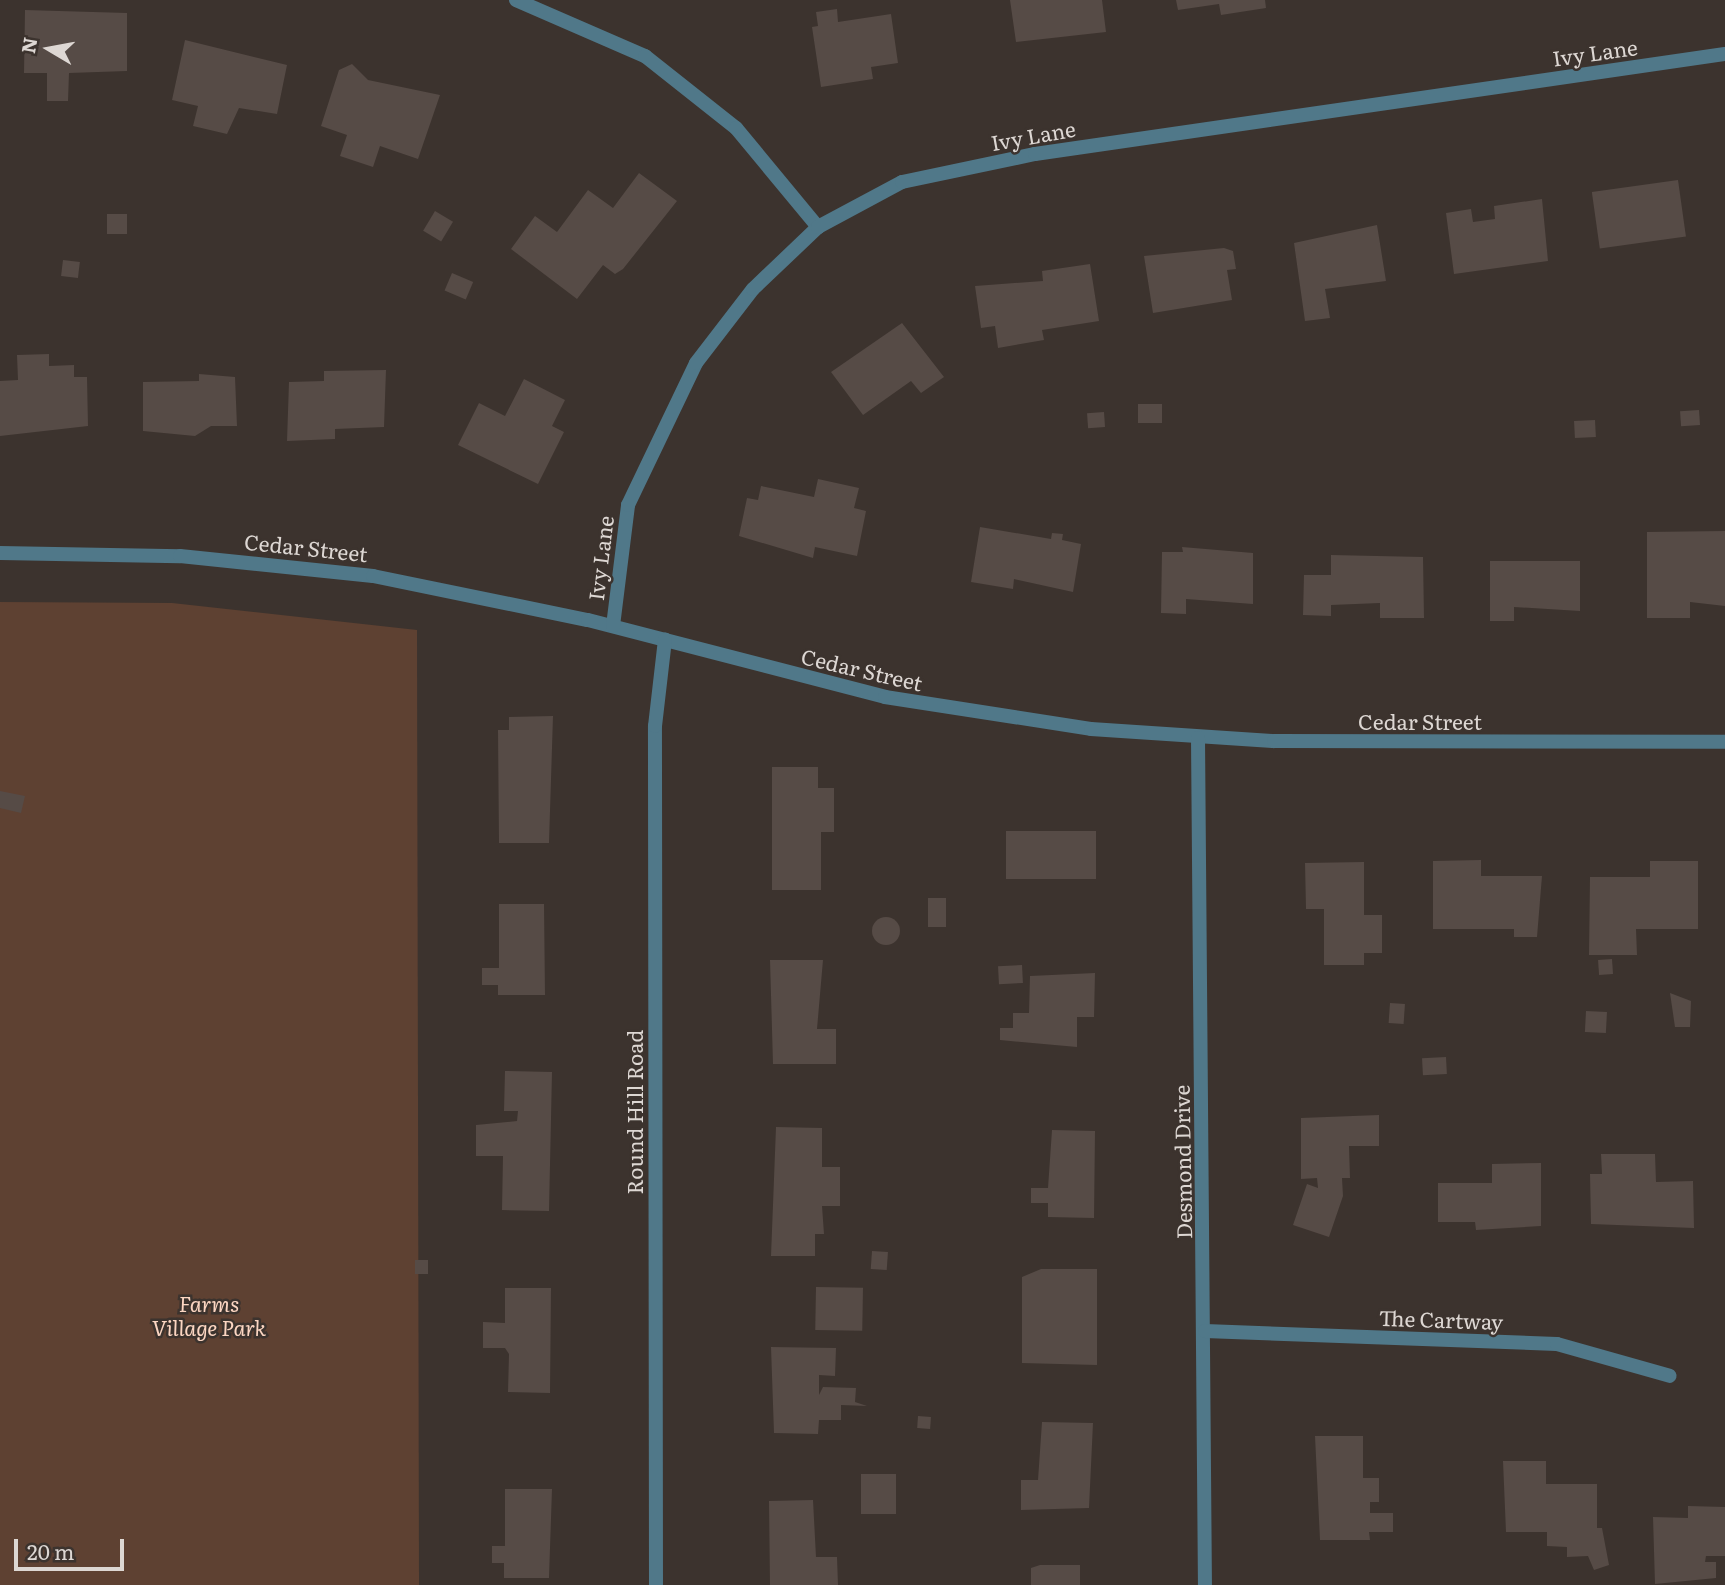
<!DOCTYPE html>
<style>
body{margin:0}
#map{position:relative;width:1725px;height:1585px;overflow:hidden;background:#3c332e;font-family:Literata,serif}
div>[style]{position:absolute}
.green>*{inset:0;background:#5e4132}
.building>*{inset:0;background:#564b46;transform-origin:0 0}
.round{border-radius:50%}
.minor>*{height:14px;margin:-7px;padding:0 7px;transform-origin:7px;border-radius:7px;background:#507889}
span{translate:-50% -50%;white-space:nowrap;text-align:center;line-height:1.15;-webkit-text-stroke:5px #3c332e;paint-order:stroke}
.street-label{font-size:21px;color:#ddd7d3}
.park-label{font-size:21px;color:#fcd6c2;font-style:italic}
.north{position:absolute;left:14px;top:14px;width:70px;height:70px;-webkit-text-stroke:5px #3c332e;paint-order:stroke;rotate:280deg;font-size:19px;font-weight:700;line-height:28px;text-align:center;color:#ddd7d3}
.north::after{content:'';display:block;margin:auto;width:24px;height:32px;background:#ddd7d3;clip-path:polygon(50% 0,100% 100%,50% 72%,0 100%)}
.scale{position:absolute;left:14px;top:1539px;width:110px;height:32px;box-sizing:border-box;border:4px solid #ddd7d3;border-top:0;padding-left:9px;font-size:21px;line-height:24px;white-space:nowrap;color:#ddd7d3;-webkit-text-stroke:5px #3c332e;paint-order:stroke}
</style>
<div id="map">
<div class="green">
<i style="clip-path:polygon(0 602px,172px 603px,417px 630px,419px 1585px,0 1585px)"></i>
</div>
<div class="building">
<i style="clip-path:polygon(1010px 0,1102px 0,1106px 32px,1016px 42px)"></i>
<i style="clip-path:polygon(1176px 0,1265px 0,1266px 8px,1221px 15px,1219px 4px,1178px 10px)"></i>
<i style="clip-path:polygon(837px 9px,838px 22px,891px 14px,898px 63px,871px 67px,873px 79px,821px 87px,812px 27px,818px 26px,816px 12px)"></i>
<i style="clip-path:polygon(25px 10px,127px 13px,127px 71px,69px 73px,68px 101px,47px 101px,47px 73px,24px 73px)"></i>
<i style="clip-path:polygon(185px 40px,287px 65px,277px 114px,239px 108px,227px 134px,193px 126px,198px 106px,172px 100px)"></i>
<i style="clip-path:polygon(352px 64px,368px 80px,440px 95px,418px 159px,380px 146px,373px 167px,340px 156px,347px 135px,321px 126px,339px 70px)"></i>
<i style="clip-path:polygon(639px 173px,677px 201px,623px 269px,615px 274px,603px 265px,577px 299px,511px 249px,535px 216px,557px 232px,588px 190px,613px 208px)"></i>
<i style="left:1678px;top:180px;width:57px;height:87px;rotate:82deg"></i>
<i style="clip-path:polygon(1542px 199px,1548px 261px,1454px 274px,1446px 213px,1471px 209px,1473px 222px,1495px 219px,1494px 206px)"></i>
<i style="left:435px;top:211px;width:21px;height:23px;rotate:31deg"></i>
<i style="left:107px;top:214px;width:20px;height:20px"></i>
<i style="clip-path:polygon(1377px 225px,1386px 281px,1325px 289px,1330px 318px,1305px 321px,1294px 243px)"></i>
<i style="clip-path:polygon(1224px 248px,1233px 251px,1236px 269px,1227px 270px,1232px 300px,1153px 313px,1144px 256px)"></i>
<i style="left:63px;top:260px;width:17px;height:16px;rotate:7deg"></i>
<i style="clip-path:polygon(1090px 264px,1099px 321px,1042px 330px,1044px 340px,998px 348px,995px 326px,981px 328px,975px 286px,1043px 281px,1042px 271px)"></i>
<i style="left:452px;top:273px;width:23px;height:19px;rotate:23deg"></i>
<i style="clip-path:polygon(902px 323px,944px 377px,921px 393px,911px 381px,863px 415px,831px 372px)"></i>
<i style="clip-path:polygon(49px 354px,49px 366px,74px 365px,74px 377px,87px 377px,88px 426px,0 436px,0 381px,18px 380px,17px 355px)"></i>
<i style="clip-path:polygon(386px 370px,384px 427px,335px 429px,335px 439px,287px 441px,289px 382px,324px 381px,324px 371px)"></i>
<i style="clip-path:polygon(199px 374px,235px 377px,237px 426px,211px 426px,195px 436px,143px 431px,143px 382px,199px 381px)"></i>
<i style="clip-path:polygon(524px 379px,565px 400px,552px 426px,564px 432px,538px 484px,458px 445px,479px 403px,505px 416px)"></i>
<i style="left:1138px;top:404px;width:24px;height:19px"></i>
<i style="left:1699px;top:410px;width:15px;height:19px;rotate:86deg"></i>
<i style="left:1104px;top:412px;width:15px;height:17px;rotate:86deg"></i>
<i style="left:1595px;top:420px;width:17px;height:21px;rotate:87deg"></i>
<i style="clip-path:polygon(818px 479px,859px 488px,854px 508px,866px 511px,857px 556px,815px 547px,813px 558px,739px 536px,747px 498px,758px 500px,761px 486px,814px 497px)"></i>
<i style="clip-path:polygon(980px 527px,1051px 539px,1052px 533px,1063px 534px,1062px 540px,1081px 544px,1073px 592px,1014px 579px,1013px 589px,971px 582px)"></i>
<i style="clip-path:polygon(1725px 531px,1725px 606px,1690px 602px,1690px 618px,1647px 618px,1647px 532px)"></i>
<i style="clip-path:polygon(1182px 547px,1253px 553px,1253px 604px,1186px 599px,1186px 614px,1161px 613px,1162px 552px,1183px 552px)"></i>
<i style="clip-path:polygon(1331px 555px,1423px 557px,1424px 618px,1380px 618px,1380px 603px,1331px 605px,1331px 616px,1303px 615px,1304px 575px,1331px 575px)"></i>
<i style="clip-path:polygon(1490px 561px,1580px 561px,1580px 611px,1514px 607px,1514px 621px,1490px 621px)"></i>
<i style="clip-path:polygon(553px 716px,549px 843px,499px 843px,498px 730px,509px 730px,509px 717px)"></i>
<i style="clip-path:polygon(772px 767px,818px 767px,818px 788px,834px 788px,834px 832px,821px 832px,821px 890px,772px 890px)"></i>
<i style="clip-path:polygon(0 791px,25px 796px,21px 813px,0 808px)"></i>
<i style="left:1006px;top:831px;width:90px;height:48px"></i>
<i style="clip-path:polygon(1481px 860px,1481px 876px,1542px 876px,1537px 937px,1514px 937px,1514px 929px,1433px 929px,1433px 861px)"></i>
<i style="clip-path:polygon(1650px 861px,1698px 861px,1698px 929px,1636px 929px,1637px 955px,1589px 955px,1590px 877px,1650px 877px)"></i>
<i style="clip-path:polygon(1364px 862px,1364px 915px,1382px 915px,1382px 953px,1364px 953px,1364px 965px,1324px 965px,1324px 909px,1306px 909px,1305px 863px)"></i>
<i style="left:928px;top:898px;width:18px;height:29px"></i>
<i style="clip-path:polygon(499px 904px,544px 904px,545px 995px,498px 995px,498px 985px,482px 985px,482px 968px,499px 968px)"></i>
<i class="round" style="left:872px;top:917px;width:28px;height:28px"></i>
<i style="left:1612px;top:959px;width:15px;height:14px;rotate:86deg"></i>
<i style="clip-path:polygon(770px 960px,823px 960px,817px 1029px,836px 1029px,836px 1064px,773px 1064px)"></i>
<i style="left:1022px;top:965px;width:18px;height:24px;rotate:87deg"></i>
<i style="clip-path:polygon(1095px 973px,1094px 1017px,1077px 1017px,1077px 1047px,1000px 1040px,1000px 1028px,1013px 1028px,1013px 1013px,1029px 1013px,1030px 976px)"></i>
<i style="clip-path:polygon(1670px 993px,1691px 1001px,1690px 1027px,1675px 1027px)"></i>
<i style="left:1390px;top:1003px;width:15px;height:20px;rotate:4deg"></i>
<i style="left:1586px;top:1011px;width:21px;height:21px;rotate:3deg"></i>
<i style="left:1446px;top:1057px;width:17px;height:24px;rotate:87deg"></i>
<i style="clip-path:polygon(505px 1071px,552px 1072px,549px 1211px,502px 1210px,503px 1156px,476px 1156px,476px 1125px,517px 1121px,518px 1111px,504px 1111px)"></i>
<i style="clip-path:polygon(1379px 1115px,1379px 1146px,1349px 1146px,1350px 1178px,1342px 1178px,1343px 1196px,1329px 1237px,1293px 1225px,1307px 1184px,1318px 1188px,1317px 1178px,1301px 1179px,1301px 1118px)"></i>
<i style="clip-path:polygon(776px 1127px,822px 1128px,822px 1167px,840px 1167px,840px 1206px,822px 1206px,824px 1234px,815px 1234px,815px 1256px,771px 1256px)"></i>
<i style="clip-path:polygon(1052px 1130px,1095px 1131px,1094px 1218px,1048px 1217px,1048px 1203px,1031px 1203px,1031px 1188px,1048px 1188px)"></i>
<i style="clip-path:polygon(1601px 1154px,1655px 1154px,1656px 1182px,1693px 1181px,1694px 1228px,1591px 1224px,1590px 1174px,1602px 1174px)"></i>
<i style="clip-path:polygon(1541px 1163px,1541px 1226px,1476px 1230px,1475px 1222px,1438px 1222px,1438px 1183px,1492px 1183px,1492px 1164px)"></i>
<i style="left:872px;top:1251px;width:16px;height:18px;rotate:4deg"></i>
<i style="left:415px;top:1260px;width:13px;height:14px"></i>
<i style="clip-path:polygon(1041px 1269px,1097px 1269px,1097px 1365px,1022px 1363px,1022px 1277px)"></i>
<i style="left:816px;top:1287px;width:47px;height:43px;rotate:1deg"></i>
<i style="clip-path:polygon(505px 1288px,551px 1288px,550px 1393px,508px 1392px,509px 1354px,505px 1348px,483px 1348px,483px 1322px,505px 1323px)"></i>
<i style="clip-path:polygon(771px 1347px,836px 1348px,835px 1376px,819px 1375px,819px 1395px,823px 1387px,856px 1388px,855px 1402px,867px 1406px,841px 1405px,841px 1420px,819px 1420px,818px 1434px,774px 1433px)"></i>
<i style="left:918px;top:1416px;width:13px;height:12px;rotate:4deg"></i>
<i style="clip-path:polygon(1042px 1422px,1093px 1423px,1089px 1508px,1021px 1510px,1021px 1480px,1038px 1480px)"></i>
<i style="clip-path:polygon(1315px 1436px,1363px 1436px,1363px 1478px,1379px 1478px,1379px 1502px,1370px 1502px,1370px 1513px,1393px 1513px,1393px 1532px,1369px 1532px,1370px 1540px,1320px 1540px)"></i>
<i style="clip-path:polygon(1503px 1461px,1546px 1461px,1546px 1484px,1597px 1484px,1597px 1528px,1602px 1528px,1609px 1565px,1594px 1570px,1588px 1556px,1567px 1557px,1567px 1547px,1547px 1546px,1547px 1532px,1506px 1532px)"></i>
<i style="left:861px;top:1474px;width:35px;height:40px"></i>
<i style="clip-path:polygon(505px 1489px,552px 1489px,549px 1578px,504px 1578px,504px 1563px,492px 1563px,492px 1546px,505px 1546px)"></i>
<i style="clip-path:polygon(813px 1500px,816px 1557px,837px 1557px,838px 1585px,770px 1585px,769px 1501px)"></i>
<i style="clip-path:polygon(1688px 1506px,1725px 1507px,1725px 1556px,1706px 1556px,1705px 1562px,1716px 1562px,1716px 1578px,1655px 1584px,1653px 1517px,1688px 1518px)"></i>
<i style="clip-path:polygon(1040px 1565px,1080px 1565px,1080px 1585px,1031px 1585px,1031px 1568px)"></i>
</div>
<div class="minor">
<i style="left:516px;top:0;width:141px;rotate:23.5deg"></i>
<i style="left:645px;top:56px;width:116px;rotate:38.4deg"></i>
<i style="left:736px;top:128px;width:129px;rotate:50.4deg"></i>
<i style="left:0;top:553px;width:180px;rotate:1deg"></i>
<i style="left:180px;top:556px;width:194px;rotate:5.9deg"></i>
<i style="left:373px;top:576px;width:219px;rotate:11.6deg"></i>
<i style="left:588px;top:620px;width:307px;rotate:14.5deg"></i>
<i style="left:885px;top:697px;width:208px;rotate:8.8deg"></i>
<i style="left:1091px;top:729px;width:183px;rotate:3.8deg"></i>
<i style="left:1274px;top:741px;width:451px;rotate:0.1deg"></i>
<i style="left:613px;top:626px;width:122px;rotate:-82.9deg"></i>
<i style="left:628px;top:505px;width:157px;rotate:-64.4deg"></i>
<i style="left:696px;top:363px;width:93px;rotate:-52.4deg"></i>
<i style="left:753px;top:289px;width:90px;rotate:-43.6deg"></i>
<i style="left:818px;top:227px;width:95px;rotate:-28.2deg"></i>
<i style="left:902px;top:182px;width:136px;rotate:-11.9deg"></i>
<i style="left:1035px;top:154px;width:697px;rotate:-8.25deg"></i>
<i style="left:1198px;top:738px;width:847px;rotate:89.53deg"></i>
<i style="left:1205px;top:1331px;width:352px;rotate:2.1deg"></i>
<i style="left:1557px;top:1344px;width:117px;rotate:15.8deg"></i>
<i style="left:656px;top:1585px;width:859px;rotate:-90.07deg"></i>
<i style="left:655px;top:726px;width:87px;rotate:-83.4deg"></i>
</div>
<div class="street-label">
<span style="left:1595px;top:52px;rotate:-8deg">Ivy Lane</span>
<span style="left:1033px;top:135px;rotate:-10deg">Ivy Lane</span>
<span style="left:306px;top:547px;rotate:6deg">Cedar Street</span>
<span style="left:600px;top:558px;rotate:-83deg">Ivy Lane</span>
<span style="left:862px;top:669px;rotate:13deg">Cedar Street</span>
<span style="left:1420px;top:721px">Cedar Street</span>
<span style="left:634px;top:1112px;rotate:-90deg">Round Hill Road</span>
<span style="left:1182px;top:1162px;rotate:-91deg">Desmond Drive</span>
<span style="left:1441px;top:1319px;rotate:2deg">The Cartway</span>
</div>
<div class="park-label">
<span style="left:209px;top:1315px">Farms<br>Village Park</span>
</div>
<div class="north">N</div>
<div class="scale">20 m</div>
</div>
